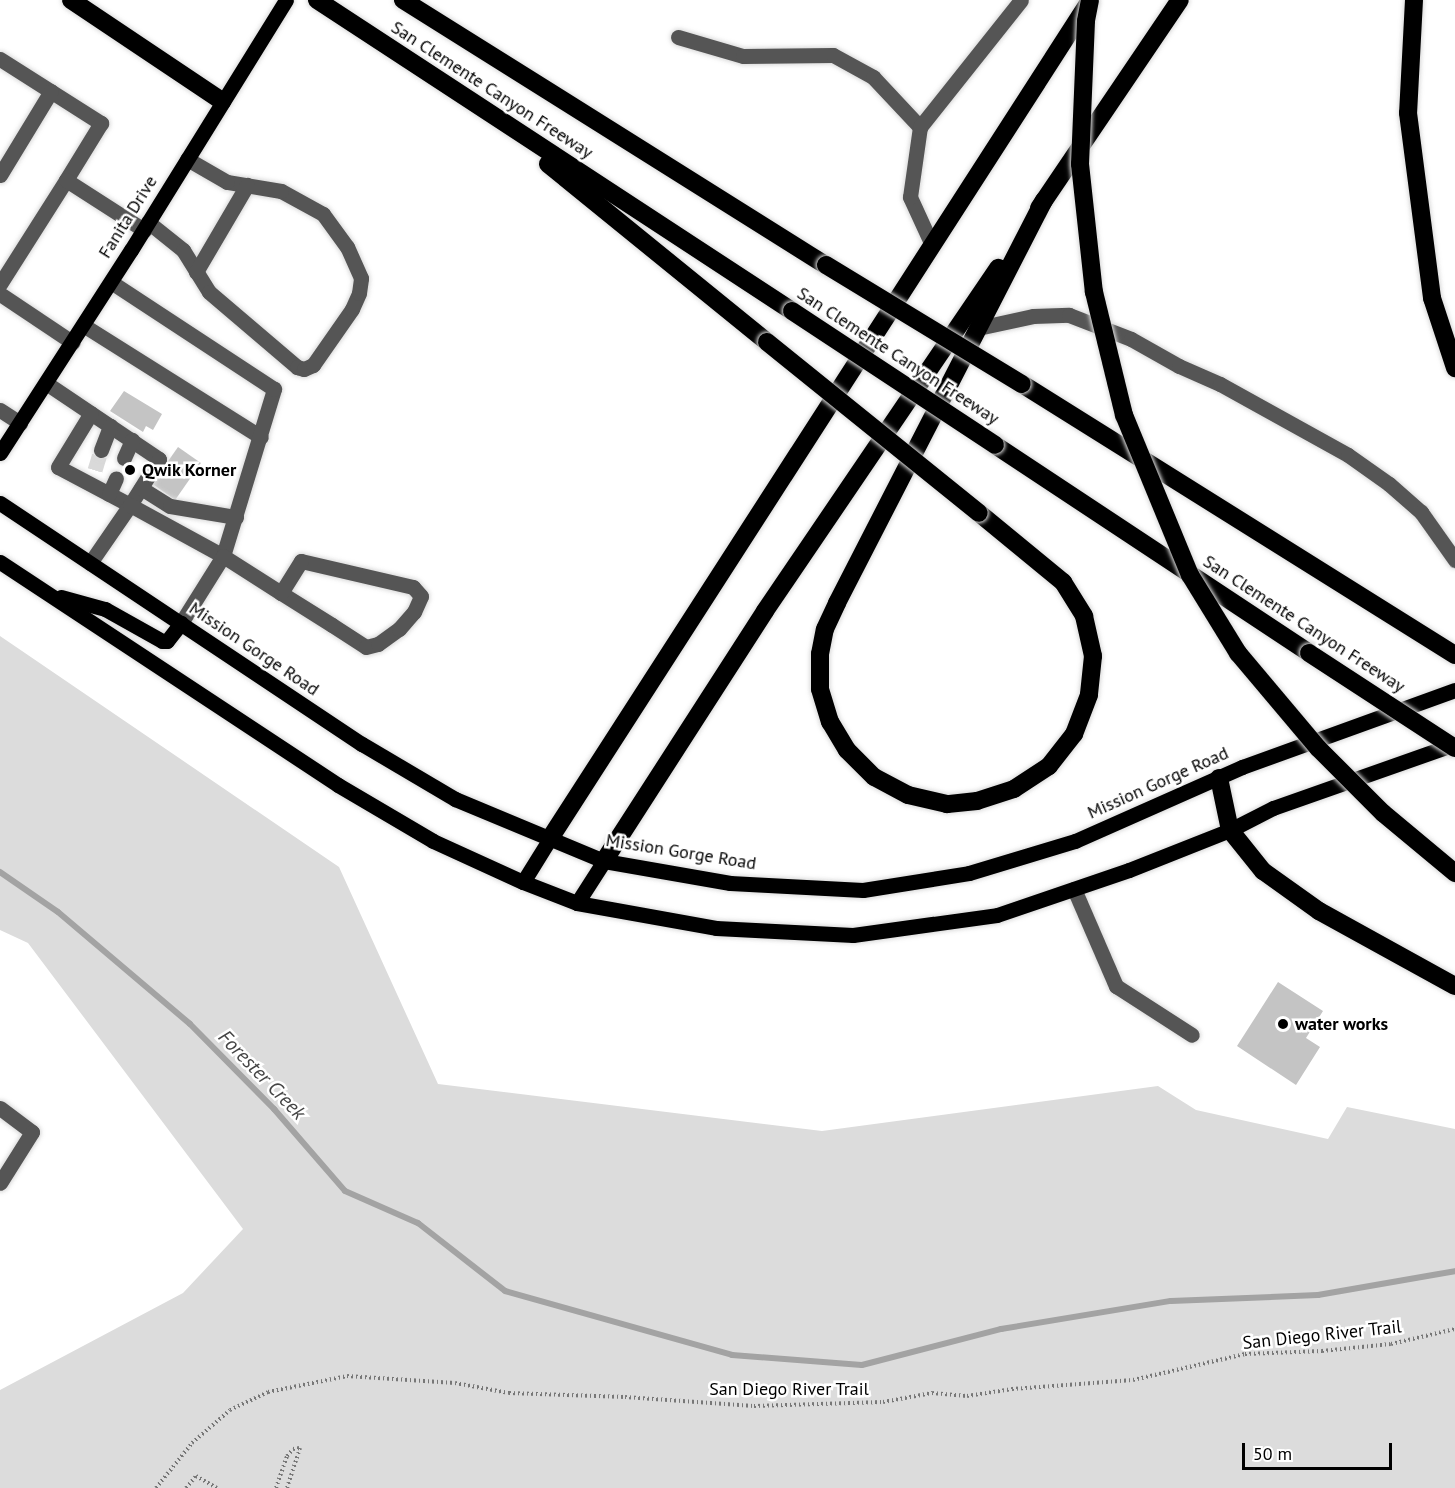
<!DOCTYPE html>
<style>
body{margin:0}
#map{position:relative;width:1455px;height:1488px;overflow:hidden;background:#fff;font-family:"PT Sans",sans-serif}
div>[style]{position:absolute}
.green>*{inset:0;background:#dcdcdc}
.stream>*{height:6px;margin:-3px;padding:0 3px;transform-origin:3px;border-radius:3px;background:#a3a3a3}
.building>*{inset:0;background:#c4c4c4;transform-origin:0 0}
.minor-tunnel>*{height:15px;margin-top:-7.5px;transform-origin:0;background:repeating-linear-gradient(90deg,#d9d9d9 0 15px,transparent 0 23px)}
.path>*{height:4px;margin-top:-2px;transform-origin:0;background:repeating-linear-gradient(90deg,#777 0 1.5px,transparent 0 4.5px)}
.roads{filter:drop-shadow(0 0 2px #dbdbdb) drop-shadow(0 0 2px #dbdbdb)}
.minor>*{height:15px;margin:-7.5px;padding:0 7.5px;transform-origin:7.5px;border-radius:7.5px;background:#555}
.major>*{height:15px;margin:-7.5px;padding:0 7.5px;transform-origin:7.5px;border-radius:7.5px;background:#000}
.highway>*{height:18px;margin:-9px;padding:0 9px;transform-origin:9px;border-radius:9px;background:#000}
.bridges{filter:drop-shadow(0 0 2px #dbdbdb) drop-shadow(0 0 2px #dbdbdb)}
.highway-bridge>*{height:18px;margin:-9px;padding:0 9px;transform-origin:9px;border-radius:9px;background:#000}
.dots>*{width:16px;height:16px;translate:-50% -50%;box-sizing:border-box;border:3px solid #fff;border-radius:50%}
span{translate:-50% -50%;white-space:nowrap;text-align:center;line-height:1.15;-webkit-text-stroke:5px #fff;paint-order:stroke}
.street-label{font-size:18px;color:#000}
.poi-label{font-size:18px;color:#000;font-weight:700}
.left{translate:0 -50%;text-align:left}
.water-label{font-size:20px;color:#444;font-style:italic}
.scale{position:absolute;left:1242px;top:1443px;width:150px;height:27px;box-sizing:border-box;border:3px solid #000;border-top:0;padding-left:8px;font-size:18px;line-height:21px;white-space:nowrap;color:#000;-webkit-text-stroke:4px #fff;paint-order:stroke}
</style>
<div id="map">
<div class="green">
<i style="clip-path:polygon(0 636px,339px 867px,438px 1084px,822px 1131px,1158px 1086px,1196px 1110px,1328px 1139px,1347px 1107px,1455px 1129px,1455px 1488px,0 1488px,0 1390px,183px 1293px,243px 1229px,28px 943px,0 930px)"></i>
</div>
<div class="stream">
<i style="left:0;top:872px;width:70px;rotate:34.6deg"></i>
<i style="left:58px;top:912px;width:173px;rotate:40.3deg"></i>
<i style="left:190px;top:1024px;width:120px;rotate:45.3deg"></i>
<i style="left:274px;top:1109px;width:108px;rotate:49.1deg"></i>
<i style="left:345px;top:1191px;width:80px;rotate:23.7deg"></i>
<i style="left:418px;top:1223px;width:110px;rotate:38deg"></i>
<i style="left:505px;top:1291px;width:236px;rotate:15.7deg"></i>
<i style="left:732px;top:1355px;width:130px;rotate:4.4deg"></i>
<i style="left:862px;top:1365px;width:144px;rotate:-14.5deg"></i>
<i style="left:1001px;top:1329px;width:172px;rotate:-9.4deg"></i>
<i style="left:1171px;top:1301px;width:147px;rotate:-2.3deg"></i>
<i style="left:1318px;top:1295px;width:139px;rotate:-9.9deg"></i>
</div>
<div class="building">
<i style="clip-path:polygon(124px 391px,162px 414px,153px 430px,146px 426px,143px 432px,110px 411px)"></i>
<i style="left:178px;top:447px;width:28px;height:45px;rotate:35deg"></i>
<i style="clip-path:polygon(1278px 982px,1323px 1011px,1306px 1038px,1320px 1047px,1296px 1085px,1237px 1046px)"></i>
</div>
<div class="minor-tunnel">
<i style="left:95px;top:470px;width:21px;rotate:-73deg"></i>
</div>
<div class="path">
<i style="left:156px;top:1488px;width:58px;rotate:-51.3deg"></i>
<i style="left:192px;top:1443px;width:50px;rotate:-41deg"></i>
<i style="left:230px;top:1410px;width:42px;rotate:-25.3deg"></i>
<i style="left:268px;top:1392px;width:81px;rotate:-11.4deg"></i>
<i style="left:347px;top:1376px;width:108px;rotate:3.7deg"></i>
<i style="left:455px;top:1383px;width:55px;rotate:10.5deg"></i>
<i style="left:509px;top:1393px;width:116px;rotate:2deg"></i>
<i style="left:625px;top:1397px;width:129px;rotate:4deg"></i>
<i style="left:754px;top:1406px;width:129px;rotate:-1.8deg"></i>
<i style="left:883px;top:1402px;width:50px;rotate:-10.4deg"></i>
<i style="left:932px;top:1393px;width:35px;rotate:5deg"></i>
<i style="left:967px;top:1396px;width:46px;rotate:-8.8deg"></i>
<i style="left:1012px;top:1389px;width:121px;rotate:-4.3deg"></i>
<i style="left:1133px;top:1380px;width:115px;rotate:-13.1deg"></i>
<i style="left:1245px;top:1354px;width:77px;rotate:-2.2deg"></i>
<i style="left:1322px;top:1351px;width:69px;rotate:-5.8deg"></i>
<i style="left:1391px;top:1344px;width:66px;rotate:-13.2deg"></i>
<i style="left:186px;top:1488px;width:16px;rotate:-50deg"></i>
<i style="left:196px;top:1476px;width:24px;rotate:30deg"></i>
<i style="left:276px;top:1488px;width:34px;rotate:-71deg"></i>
<i style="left:287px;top:1456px;width:9px;rotate:-49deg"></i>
<i style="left:293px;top:1449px;width:7px;rotate:-8deg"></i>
<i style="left:300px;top:1448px;width:42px;rotate:108deg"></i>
</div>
<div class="roads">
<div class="minor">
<i style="left:678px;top:37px;width:68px;rotate:16.3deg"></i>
<i style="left:743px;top:56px;width:90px;rotate:-0.6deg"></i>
<i style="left:833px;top:55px;width:46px;rotate:28.8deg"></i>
<i style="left:873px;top:77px;width:69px;rotate:46.8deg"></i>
<i style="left:0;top:59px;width:120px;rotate:32.4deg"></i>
<i style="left:101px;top:123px;width:67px;rotate:121.6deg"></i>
<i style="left:0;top:175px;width:98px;rotate:-58.7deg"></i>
<i style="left:148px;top:222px;width:45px;rotate:38.7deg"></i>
<i style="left:183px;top:250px;width:49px;rotate:58.2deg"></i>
<i style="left:209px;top:292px;width:116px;rotate:40.4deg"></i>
<i style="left:297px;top:367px;width:7px;rotate:16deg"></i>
<i style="left:304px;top:369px;width:10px;rotate:-24deg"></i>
<i style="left:313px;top:365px;width:68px;rotate:-55.1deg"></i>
<i style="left:352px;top:309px;width:17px;rotate:-66deg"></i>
<i style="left:359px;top:293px;width:15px;rotate:-82deg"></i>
<i style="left:361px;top:278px;width:34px;rotate:-114deg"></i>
<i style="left:347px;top:247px;width:41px;rotate:-126deg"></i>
<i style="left:323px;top:214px;width:48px;rotate:-151.3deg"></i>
<i style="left:281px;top:191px;width:55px;rotate:-170.5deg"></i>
<i style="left:227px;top:182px;width:46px;rotate:-150.1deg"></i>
<i style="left:932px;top:245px;width:53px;rotate:-114.6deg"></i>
<i style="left:910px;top:197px;width:71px;rotate:-81.9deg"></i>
<i style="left:920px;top:127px;width:162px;rotate:-51.5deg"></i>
<i style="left:196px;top:272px;width:101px;rotate:-59.6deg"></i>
<i style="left:0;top:284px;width:123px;rotate:-57.6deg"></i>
<i style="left:66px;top:180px;width:93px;rotate:32.7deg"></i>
<i style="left:0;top:294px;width:87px;rotate:33.7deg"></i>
<i style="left:83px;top:325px;width:210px;rotate:32.2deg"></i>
<i style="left:978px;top:328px;width:56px;rotate:-12.3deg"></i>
<i style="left:1033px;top:316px;width:36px;rotate:-2deg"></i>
<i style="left:1069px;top:315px;width:66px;rotate:21.2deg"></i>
<i style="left:1131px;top:339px;width:55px;rotate:29.4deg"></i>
<i style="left:1179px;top:366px;width:45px;rotate:23.7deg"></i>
<i style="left:1220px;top:384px;width:146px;rotate:29deg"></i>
<i style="left:1348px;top:455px;width:50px;rotate:35.3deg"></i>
<i style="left:1389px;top:484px;width:43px;rotate:41.2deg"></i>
<i style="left:1421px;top:512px;width:59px;rotate:54.7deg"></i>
<i style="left:46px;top:383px;width:136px;rotate:33.9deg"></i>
<i style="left:159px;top:459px;width:54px;rotate:122.2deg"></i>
<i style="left:130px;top:505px;width:81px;rotate:-152.2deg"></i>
<i style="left:58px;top:467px;width:63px;rotate:-58.6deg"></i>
<i style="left:0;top:410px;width:24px;rotate:33deg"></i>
<i style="left:101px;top:450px;width:26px;rotate:-69deg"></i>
<i style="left:124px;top:458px;width:20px;rotate:-66deg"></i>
<i style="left:141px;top:488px;width:34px;rotate:32deg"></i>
<i style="left:170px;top:506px;width:67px;rotate:9.5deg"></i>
<i style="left:109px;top:494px;width:17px;rotate:-66deg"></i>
<i style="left:90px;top:563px;width:70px;rotate:-55.4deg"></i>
<i style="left:130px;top:505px;width:106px;rotate:28.7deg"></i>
<i style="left:223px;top:556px;width:175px;rotate:-73deg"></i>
<i style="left:274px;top:389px;width:195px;rotate:-146.7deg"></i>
<i style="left:181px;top:623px;width:79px;rotate:-57.9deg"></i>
<i style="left:223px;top:556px;width:69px;rotate:32.5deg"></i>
<i style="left:281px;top:593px;width:60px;rotate:32.1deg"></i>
<i style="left:332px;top:625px;width:40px;rotate:32.9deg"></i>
<i style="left:366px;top:647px;width:12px;rotate:-14deg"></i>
<i style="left:378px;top:644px;width:26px;rotate:-36deg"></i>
<i style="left:399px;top:629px;width:23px;rotate:-49deg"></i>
<i style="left:414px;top:612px;width:17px;rotate:-66deg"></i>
<i style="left:421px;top:596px;width:12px;rotate:-132deg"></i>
<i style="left:413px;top:587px;width:115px;rotate:-166.9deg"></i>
<i style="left:301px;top:561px;width:38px;rotate:122deg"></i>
<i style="left:1074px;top:889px;width:106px;rotate:66.6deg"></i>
<i style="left:1116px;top:986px;width:90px;rotate:32.8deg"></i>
<i style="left:0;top:1108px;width:40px;rotate:37deg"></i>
<i style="left:32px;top:1132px;width:60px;rotate:122.1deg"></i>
</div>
<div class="major">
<i style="left:0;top:453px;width:242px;rotate:-57.2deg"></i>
<i style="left:131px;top:250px;width:294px;rotate:-58.2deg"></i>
<i style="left:0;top:503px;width:435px;rotate:33.7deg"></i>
<i style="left:362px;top:744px;width:108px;rotate:30.6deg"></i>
<i style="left:455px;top:799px;width:161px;rotate:22.6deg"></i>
<i style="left:604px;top:861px;width:128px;rotate:9.9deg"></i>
<i style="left:730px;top:883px;width:133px;rotate:3deg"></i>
<i style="left:863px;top:890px;width:107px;rotate:-9.1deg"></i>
<i style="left:969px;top:873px;width:111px;rotate:-16.8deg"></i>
<i style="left:1075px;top:841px;width:183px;rotate:-23.9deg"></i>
<i style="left:1242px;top:767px;width:226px;rotate:-19.9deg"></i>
<i style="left:0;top:562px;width:405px;rotate:33.4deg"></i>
<i style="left:338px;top:785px;width:110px;rotate:30.5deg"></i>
<i style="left:433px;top:841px;width:99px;rotate:24.5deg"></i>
<i style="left:523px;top:882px;width:58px;rotate:21.3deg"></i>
<i style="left:577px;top:903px;width:141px;rotate:10.2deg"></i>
<i style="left:716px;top:928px;width:137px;rotate:2.9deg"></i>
<i style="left:853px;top:935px;width:145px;rotate:-7.9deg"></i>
<i style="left:997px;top:915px;width:139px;rotate:-18.8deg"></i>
<i style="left:1129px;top:870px;width:109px;rotate:-21.6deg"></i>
<i style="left:1230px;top:830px;width:48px;rotate:-27.1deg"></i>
<i style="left:1273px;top:808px;width:193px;rotate:-19.4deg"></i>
<i style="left:61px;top:597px;width:46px;rotate:15.3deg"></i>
<i style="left:105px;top:609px;width:65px;rotate:29.3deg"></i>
<i style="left:162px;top:641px;width:5px"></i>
<i style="left:167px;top:641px;width:23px;rotate:-52deg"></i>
<i style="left:523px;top:882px;width:49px;rotate:-58.2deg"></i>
<i style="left:577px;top:903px;width:50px;rotate:-57.3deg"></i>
</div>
<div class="highway">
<i style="left:71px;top:0;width:182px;rotate:33.8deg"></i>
<i style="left:317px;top:0;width:568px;rotate:33.21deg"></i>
<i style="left:403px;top:0;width:499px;rotate:32.1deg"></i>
<i style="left:1414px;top:0;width:113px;rotate:93deg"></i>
<i style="left:1408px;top:113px;width:187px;rotate:82.6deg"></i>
<i style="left:1432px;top:298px;width:74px;rotate:71.8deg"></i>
<i style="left:548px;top:164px;width:282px;rotate:39.1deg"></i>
<i style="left:1039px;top:208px;width:251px;rotate:-55.9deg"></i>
<i style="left:1022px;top:384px;width:511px;rotate:32.04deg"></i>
<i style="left:995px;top:445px;width:377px;rotate:33.5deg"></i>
<i style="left:979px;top:513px;width:109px;rotate:39.4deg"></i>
<i style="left:1063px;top:582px;width:40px;rotate:58deg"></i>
<i style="left:1084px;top:616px;width:41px;rotate:77.3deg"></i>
<i style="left:1093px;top:656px;width:39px;rotate:96deg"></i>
<i style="left:1089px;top:695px;width:42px;rotate:111deg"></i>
<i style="left:1074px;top:734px;width:41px;rotate:128deg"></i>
<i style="left:1049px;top:766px;width:42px;rotate:146.7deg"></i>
<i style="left:1014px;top:789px;width:39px;rotate:162deg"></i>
<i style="left:977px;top:801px;width:30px;rotate:174deg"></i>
<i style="left:947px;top:804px;width:40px;rotate:-167deg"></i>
<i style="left:908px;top:795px;width:38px;rotate:-152deg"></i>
<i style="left:874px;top:777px;width:38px;rotate:-135deg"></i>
<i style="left:847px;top:750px;width:33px;rotate:-121deg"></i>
<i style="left:830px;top:722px;width:34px;rotate:-107deg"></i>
<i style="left:820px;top:689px;width:35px;rotate:-90deg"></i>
<i style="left:820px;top:654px;width:25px;rotate:-79deg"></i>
<i style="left:825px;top:629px;width:29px;rotate:-65deg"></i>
<i style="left:837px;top:603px;width:453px;rotate:-62.8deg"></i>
<i style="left:1219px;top:778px;width:53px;rotate:78.1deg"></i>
<i style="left:1230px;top:830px;width:53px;rotate:51.2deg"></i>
<i style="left:1263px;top:871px;width:69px;rotate:35.5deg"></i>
<i style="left:1319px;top:911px;width:155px;rotate:28.9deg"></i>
<i style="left:549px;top:840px;width:997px;rotate:-57.2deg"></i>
<i style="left:604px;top:861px;width:297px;rotate:-57.2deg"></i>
<i style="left:765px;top:611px;width:415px;rotate:-55.8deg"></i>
</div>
</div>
<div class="bridges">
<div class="highway-bridge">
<i style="left:1090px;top:0;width:21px;rotate:101deg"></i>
<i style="left:1086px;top:21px;width:143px;rotate:92.4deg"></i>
<i style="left:1080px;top:164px;width:129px;rotate:83.8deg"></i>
<i style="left:1094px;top:292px;width:127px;rotate:76.3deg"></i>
<i style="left:1124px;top:415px;width:173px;rotate:67.6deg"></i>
<i style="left:1190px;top:575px;width:92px;rotate:58.4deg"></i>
<i style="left:1238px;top:653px;width:124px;rotate:49.9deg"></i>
<i style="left:1318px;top:748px;width:92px;rotate:45deg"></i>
<i style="left:1383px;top:813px;width:94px;rotate:39.8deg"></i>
<i style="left:826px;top:265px;width:229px;rotate:31.3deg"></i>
<i style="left:792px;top:311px;width:243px;rotate:33.4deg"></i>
<i style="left:767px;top:342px;width:272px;rotate:38.9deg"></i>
<i style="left:1309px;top:653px;width:174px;rotate:33.1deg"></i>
</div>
</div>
<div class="dots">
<i style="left:130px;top:470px;background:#000"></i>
<i style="left:1283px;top:1024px;background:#000"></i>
</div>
<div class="street-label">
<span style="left:492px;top:90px;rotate:33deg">San Clemente Canyon Freeway</span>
<span style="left:128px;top:217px;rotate:-58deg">Fanita Drive</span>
<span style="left:898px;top:356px;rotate:33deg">San Clemente Canyon Freeway</span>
<span style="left:1304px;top:624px;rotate:33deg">San Clemente Canyon Freeway</span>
<span style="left:254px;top:649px;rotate:34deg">Mission Gorge Road</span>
<span style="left:1158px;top:783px;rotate:-24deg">Mission Gorge Road</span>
<span style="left:681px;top:852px;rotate:9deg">Mission Gorge Road</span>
<span style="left:1322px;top:1335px;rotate:-6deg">San Diego River Trail</span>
<span style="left:789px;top:1389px">San Diego River Trail</span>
</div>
<div class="poi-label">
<span class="left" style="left:142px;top:470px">Qwik Korner</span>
<span class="left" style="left:1295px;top:1024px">water works</span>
</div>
<div class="water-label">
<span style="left:262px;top:1075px;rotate:46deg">Forester Creek</span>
</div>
<div class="scale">50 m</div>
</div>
